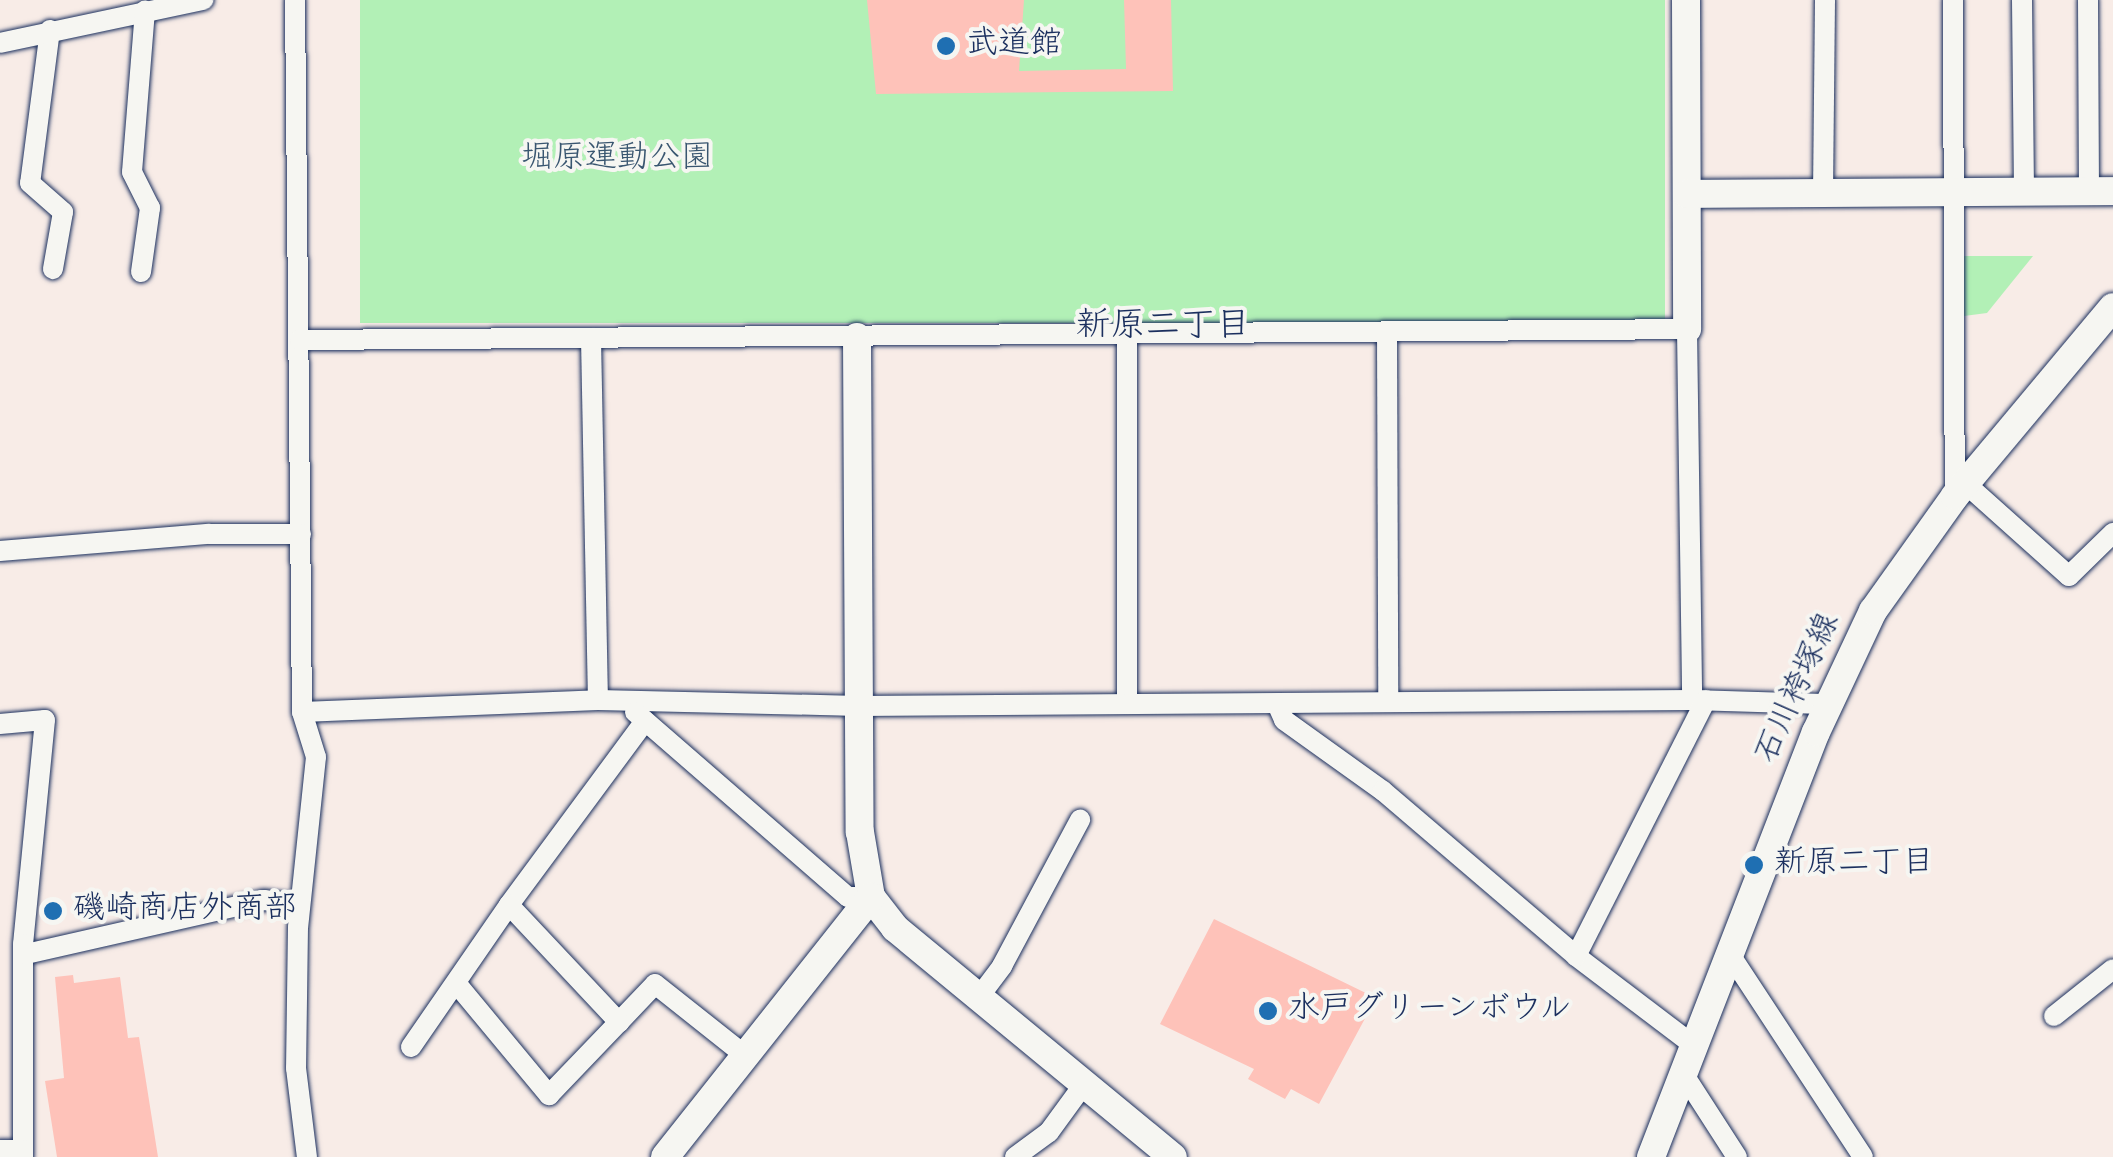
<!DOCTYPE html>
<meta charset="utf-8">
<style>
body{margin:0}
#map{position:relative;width:2113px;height:1157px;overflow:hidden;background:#f8ece7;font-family:"Gochi Hand","Klee One",sans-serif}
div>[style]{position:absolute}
.green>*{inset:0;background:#b2f0b6;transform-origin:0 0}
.building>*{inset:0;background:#fec2b9}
.roads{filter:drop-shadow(0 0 2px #1b2f5e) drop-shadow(0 0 2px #1b2f5e)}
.street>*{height:20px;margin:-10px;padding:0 10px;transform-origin:10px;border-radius:10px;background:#f6f6f2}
.secondary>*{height:28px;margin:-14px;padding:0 14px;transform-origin:14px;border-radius:14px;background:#f6f6f2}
.dots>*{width:28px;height:28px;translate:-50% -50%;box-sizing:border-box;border:5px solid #f6f6f2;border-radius:50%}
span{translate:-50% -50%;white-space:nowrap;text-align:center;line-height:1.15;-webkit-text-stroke:8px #f6f6f2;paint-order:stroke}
.poi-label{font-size:32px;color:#1b2f5e}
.left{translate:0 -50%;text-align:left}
.park-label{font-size:32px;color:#395670}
.street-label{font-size:32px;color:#1b2f5e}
.neighbourhood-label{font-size:35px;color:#1b2f5e}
</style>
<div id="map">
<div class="green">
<i style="left:360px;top:0;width:1305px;height:323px"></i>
<i style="clip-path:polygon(1964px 256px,2033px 256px,1987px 313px,1964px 316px)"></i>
</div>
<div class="building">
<i style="clip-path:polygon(867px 0,1024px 0,1019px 71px,1126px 69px,1124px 0,1171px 0,1173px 91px,876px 94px)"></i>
<i style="clip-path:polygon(1214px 919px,1376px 998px,1319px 1104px,1291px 1089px,1285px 1099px,1248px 1079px,1254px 1069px,1160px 1024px)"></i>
<i style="clip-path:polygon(73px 975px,74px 983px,120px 977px,128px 1038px,139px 1037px,158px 1157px,57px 1157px,45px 1081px,64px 1078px,55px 977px)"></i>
</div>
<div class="roads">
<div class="street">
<i style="left:295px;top:0;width:712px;rotate:89.44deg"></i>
<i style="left:302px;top:712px;width:47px;rotate:72.7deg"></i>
<i style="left:316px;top:757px;width:171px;rotate:96deg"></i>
<i style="left:298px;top:927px;width:141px;rotate:90.8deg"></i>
<i style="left:296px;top:1068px;width:90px;rotate:83deg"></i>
<i style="left:1953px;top:0;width:496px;rotate:89.8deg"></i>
<i style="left:2022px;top:0;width:192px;rotate:89.4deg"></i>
<i style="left:2088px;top:0;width:190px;rotate:89.7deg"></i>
<i style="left:50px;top:30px;width:154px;rotate:97.4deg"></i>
<i style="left:30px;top:183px;width:44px;rotate:41.3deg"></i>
<i style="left:63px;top:212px;width:58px;rotate:100deg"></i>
<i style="left:0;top:43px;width:208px;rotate:-12deg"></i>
<i style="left:1823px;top:192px;width:192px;rotate:-89.4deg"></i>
<i style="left:141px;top:272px;width:65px;rotate:-82deg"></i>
<i style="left:150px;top:208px;width:40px;rotate:-116.6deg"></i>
<i style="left:132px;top:172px;width:162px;rotate:-85.4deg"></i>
<i style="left:1387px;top:333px;width:367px;rotate:89.8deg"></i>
<i style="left:591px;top:338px;width:362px;rotate:88.9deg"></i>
<i style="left:300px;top:340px;width:1387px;rotate:-0.45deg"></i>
<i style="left:1687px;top:329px;width:371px;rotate:89.2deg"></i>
<i style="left:1966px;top:484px;width:138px;rotate:41.8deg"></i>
<i style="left:2069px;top:576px;width:62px;rotate:-44.3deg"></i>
<i style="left:0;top:551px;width:210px;rotate:-4.7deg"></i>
<i style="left:209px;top:534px;width:92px"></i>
<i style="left:1127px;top:702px;width:368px;rotate:-90deg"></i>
<i style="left:1277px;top:704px;width:17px;rotate:66deg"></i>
<i style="left:1284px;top:720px;width:122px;rotate:35.6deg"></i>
<i style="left:1383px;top:791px;width:254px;rotate:40.5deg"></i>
<i style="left:1576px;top:956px;width:151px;rotate:37.2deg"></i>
<i style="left:302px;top:712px;width:296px;rotate:-2.3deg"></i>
<i style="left:598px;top:700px;width:261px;rotate:1.3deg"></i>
<i style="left:859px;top:706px;width:833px;rotate:-0.41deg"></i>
<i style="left:1692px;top:700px;width:136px;rotate:1.7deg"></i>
<i style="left:635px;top:712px;width:282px;rotate:41deg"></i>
<i style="left:848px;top:897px;width:23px"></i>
<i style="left:645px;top:721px;width:229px;rotate:126.5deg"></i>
<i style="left:509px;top:905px;width:161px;rotate:46.8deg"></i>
<i style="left:619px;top:1022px;width:52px;rotate:-46.5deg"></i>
<i style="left:655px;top:984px;width:116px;rotate:38.4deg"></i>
<i style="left:0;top:724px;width:45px;rotate:-5.1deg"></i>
<i style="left:45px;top:720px;width:225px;rotate:95.6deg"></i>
<i style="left:23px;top:944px;width:213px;rotate:90deg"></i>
<i style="left:26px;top:954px;width:244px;rotate:-12.8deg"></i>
<i style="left:264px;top:900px;width:35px;rotate:7deg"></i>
<i style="left:1576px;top:956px;width:287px;rotate:-63.1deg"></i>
<i style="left:1731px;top:956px;width:240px;rotate:56.7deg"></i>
<i style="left:456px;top:983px;width:146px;rotate:50.3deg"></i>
<i style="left:549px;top:1095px;width:101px;rotate:-46.2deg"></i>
<i style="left:979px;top:997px;width:39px;rotate:-53deg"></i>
<i style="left:1002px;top:966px;width:166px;rotate:-61.9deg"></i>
<i style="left:2054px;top:1016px;width:75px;rotate:-38.5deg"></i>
<i style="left:411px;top:1047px;width:173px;rotate:-55.4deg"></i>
<i style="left:1686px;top:1078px;width:94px;rotate:57.2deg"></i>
<i style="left:0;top:1150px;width:23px"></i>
<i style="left:1015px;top:1157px;width:42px;rotate:-36.3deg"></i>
<i style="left:1049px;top:1132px;width:59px;rotate:-53.9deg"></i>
</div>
<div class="secondary">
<i style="left:1686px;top:0;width:329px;rotate:89.8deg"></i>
<i style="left:1687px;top:194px;width:426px;rotate:-0.4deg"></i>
<i style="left:857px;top:337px;width:495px;rotate:89.7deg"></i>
<i style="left:860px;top:832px;width:66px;rotate:80.4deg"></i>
<i style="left:871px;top:897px;width:39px;rotate:52deg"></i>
<i style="left:895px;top:928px;width:360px;rotate:39.5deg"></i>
<i style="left:665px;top:1157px;width:332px;rotate:-51.6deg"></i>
<i style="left:1651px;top:1157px;width:456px;rotate:-68.8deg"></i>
<i style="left:1816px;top:732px;width:134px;rotate:-64.8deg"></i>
<i style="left:1873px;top:611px;width:141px;rotate:-54.5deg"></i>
<i style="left:1955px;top:496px;width:246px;rotate:-50.1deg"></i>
</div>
</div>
<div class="dots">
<i style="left:946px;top:46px;background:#1f6fb2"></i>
<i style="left:1754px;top:865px;background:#1f6fb2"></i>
<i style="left:53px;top:911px;background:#1f6fb2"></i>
<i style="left:1268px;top:1011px;background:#1f6fb2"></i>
</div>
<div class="poi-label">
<span class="left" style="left:966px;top:46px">武道館</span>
<span class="left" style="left:1774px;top:865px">新原二丁目</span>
<span class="left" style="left:73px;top:911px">磯崎商店外商部</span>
<span class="left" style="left:1288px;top:1011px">水戸グリーンボウル</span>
</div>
<div class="park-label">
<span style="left:617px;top:160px">堀原運動公園</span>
</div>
<div class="street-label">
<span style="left:1800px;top:689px;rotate:-66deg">石川袴塚線</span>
</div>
<div class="neighbourhood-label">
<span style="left:1163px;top:329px">新原二丁目</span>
</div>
</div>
